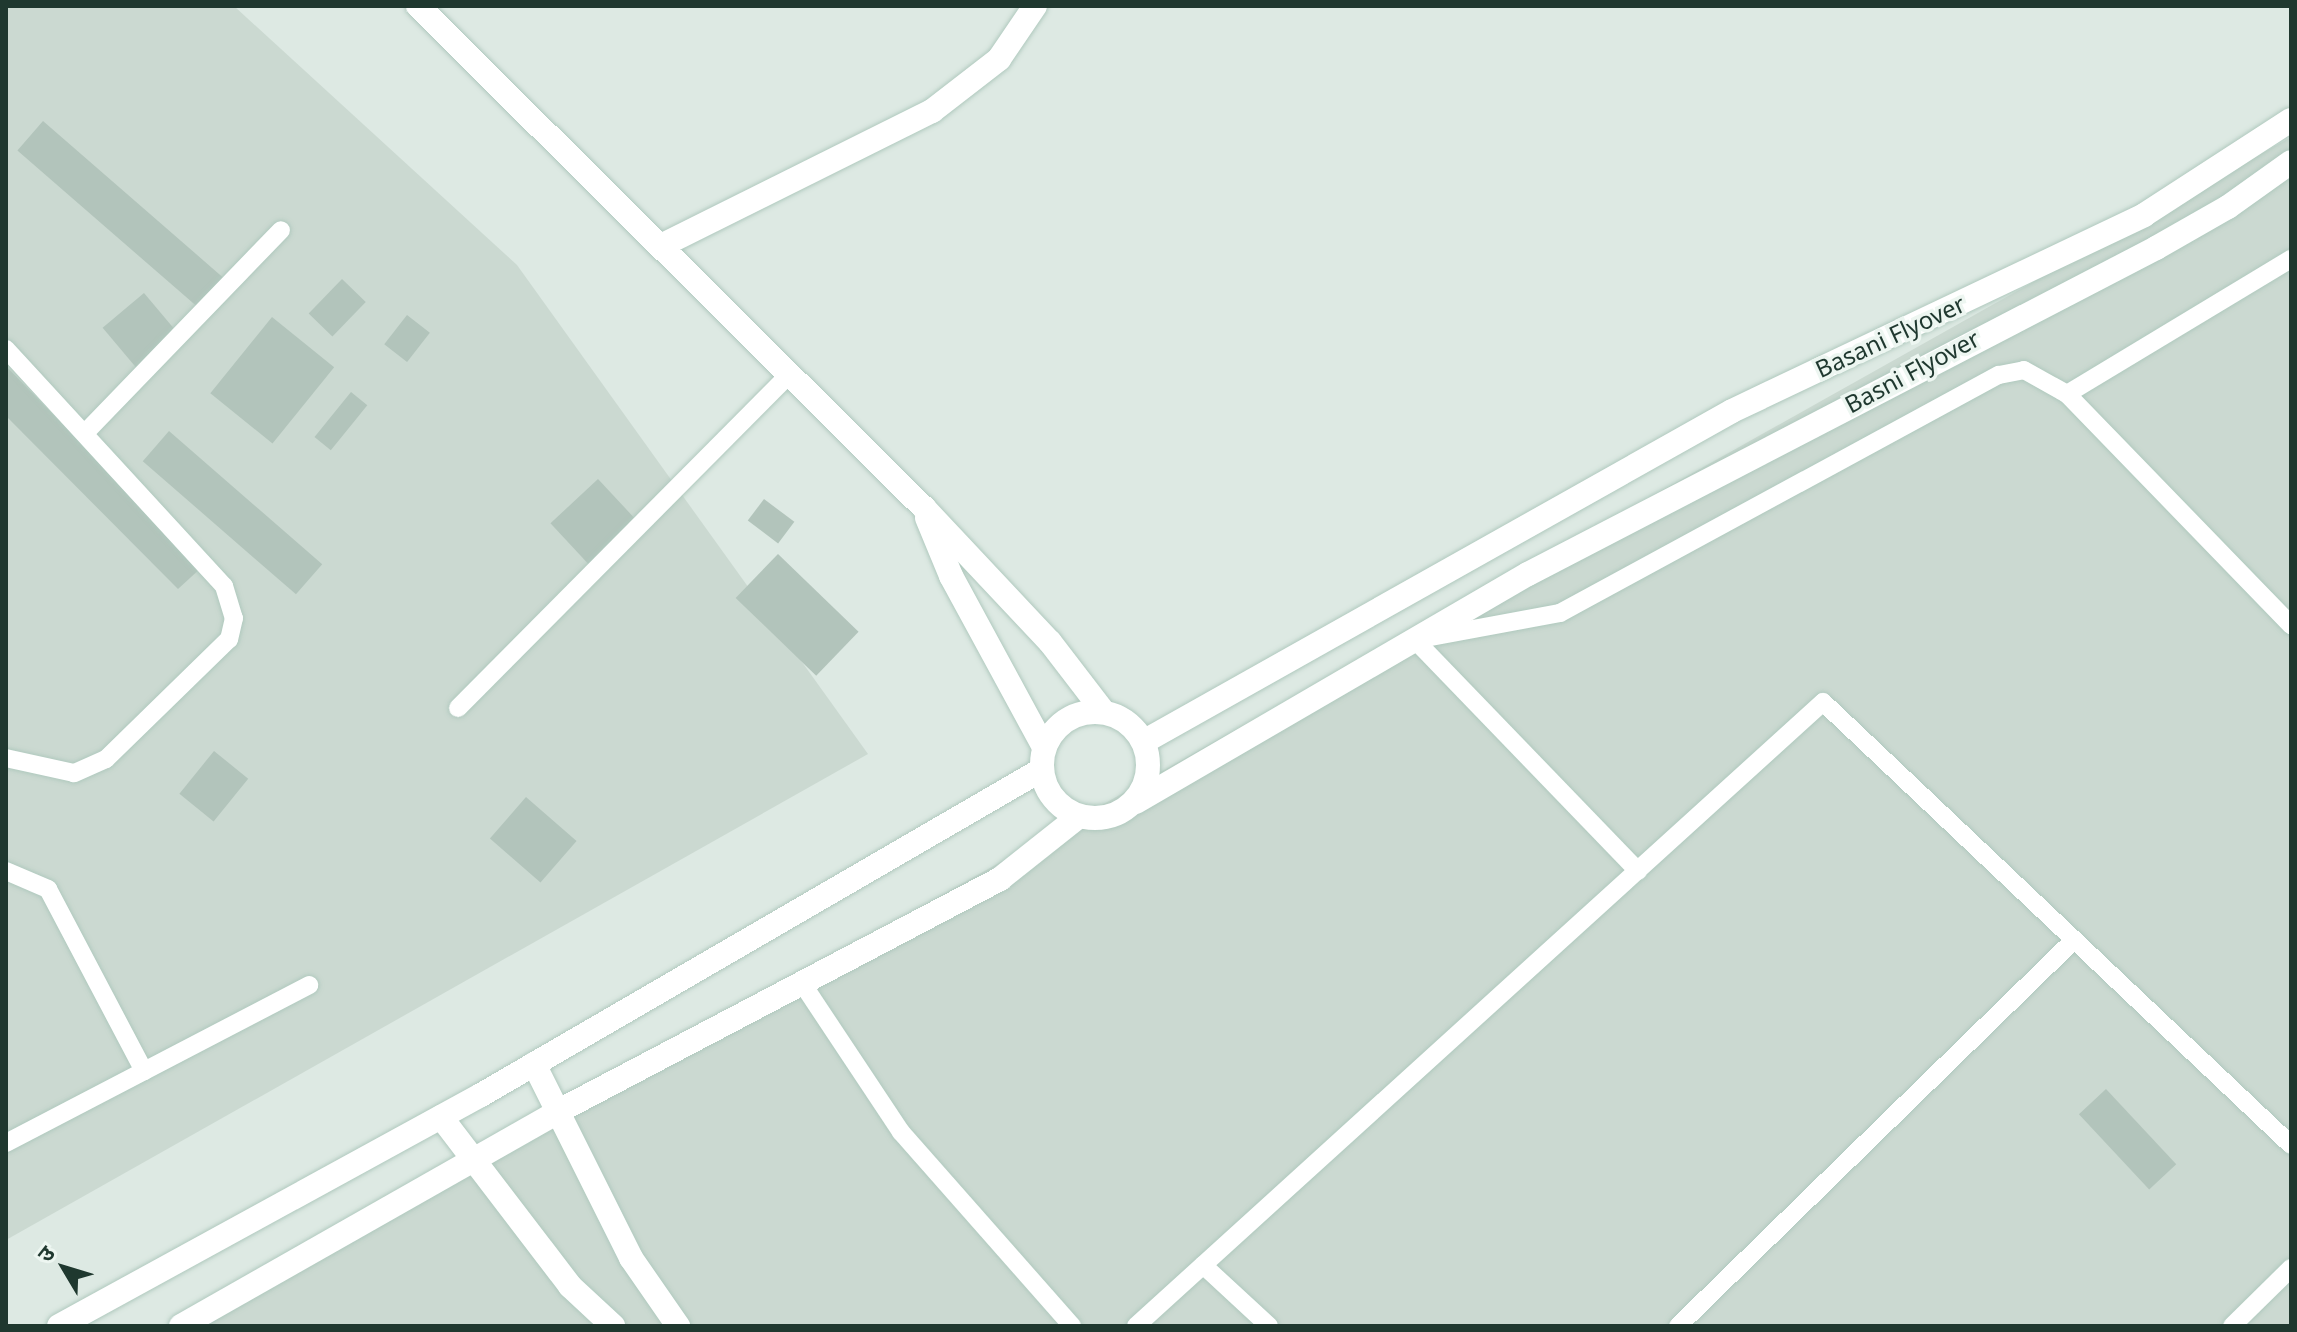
<!DOCTYPE html>
<meta charset="utf-8">
<style>
body{margin:0}
#map{position:relative;width:2297px;height:1332px;overflow:hidden;background:#dde9e3;font-family:"Noto Sans","Noto Sans Devanagari",sans-serif}
div>[style]{position:absolute}
.built>*{inset:0;background:#cbd9d1}
.building>*{inset:0;background:#b2c4bb;transform-origin:0 0}
.roads{filter:drop-shadow(0 0 2px #b0c9be) drop-shadow(0 0 2px #b0c9be)}
.service>*{height:18px;margin:-9px;padding:0 9px;transform-origin:9px;border-radius:9px;background:#fff}
.minor>*{height:24px;margin:-12px;padding:0 12px;transform-origin:12px;border-radius:12px;background:#fff}
.tertiary>*{height:24px;margin:-12px;padding:0 12px;transform-origin:12px;border-radius:12px;background:#fff}
.secondary>*{height:24px;margin:-12px;padding:0 12px;transform-origin:12px;border-radius:12px;background:#fff}
.secondary>.ring{margin:-12px;padding:0;box-sizing:content-box;background:none;border:24px solid #fff;border-radius:50%}
span{translate:-50% -50%;white-space:nowrap;text-align:center;line-height:1.15;-webkit-text-stroke:7px #edf6f1;paint-order:stroke}
.street-label{font-size:24px;color:#1f382f}
.frame{position:absolute;inset:0;border:8px solid #1f382f;pointer-events:none}
.north{position:absolute;left:24px;top:1228px;width:80px;height:80px;-webkit-text-stroke:6px #edf6f1;paint-order:stroke;rotate:308deg;font-size:22px;font-weight:700;line-height:32px;text-align:center;color:#1f382f}
.north::after{content:'';display:block;margin:auto;width:28px;height:36px;background:#1f382f;clip-path:polygon(50% 0,100% 100%,50% 72%,0 100%)}
</style>
<div id="map">
<div class="built">
<i style="clip-path:polygon(6px 6px,234px 6px,517px 265px,868px 754px,6px 1240px)"></i>
<i style="clip-path:polygon(2291px 137px,2291px 1326px,181px 1326px,470px 1160px)"></i>
</div>
<div class="building">
<i style="left:43px;top:121px;width:243px;height:39px;rotate:41deg"></i>
<i style="left:342px;top:279px;width:33px;height:48px;rotate:44deg"></i>
<i style="left:144px;top:293px;width:54px;height:54px;rotate:50deg"></i>
<i style="left:407px;top:315px;width:29px;height:37px;rotate:38deg"></i>
<i style="left:272px;top:317px;width:80px;height:98px;rotate:39deg"></i>
<i style="clip-path:polygon(6px 366px,202px 567px,178px 589px,6px 416px)"></i>
<i style="left:351px;top:392px;width:21px;height:58px;rotate:39deg"></i>
<i style="left:169px;top:431px;width:203px;height:40px;rotate:41deg"></i>
<i style="left:598px;top:479px;width:59px;height:65px;rotate:47deg"></i>
<i style="left:764px;top:499px;width:38px;height:27px;rotate:37deg"></i>
<i style="left:778px;top:554px;width:112px;height:61px;rotate:44deg"></i>
<i style="left:214px;top:751px;width:44px;height:55px;rotate:39deg"></i>
<i style="left:526px;top:797px;width:67px;height:55px;rotate:41deg"></i>
<i style="left:2106px;top:1089px;width:103px;height:37px;rotate:47deg"></i>
</div>
<div class="roads">
<div class="service">
<i style="left:6px;top:349px;width:322px;rotate:47.4deg"></i>
<i style="left:224px;top:586px;width:34px;rotate:73deg"></i>
<i style="left:234px;top:618px;width:22px;rotate:103deg"></i>
<i style="left:229px;top:639px;width:172px;rotate:135.7deg"></i>
<i style="left:106px;top:759px;width:35px;rotate:156deg"></i>
<i style="left:74px;top:773px;width:70px;rotate:-167.6deg"></i>
<i style="left:2067px;top:394px;width:262px;rotate:-31.1deg"></i>
<i style="left:85px;top:433px;width:282px;rotate:-46deg"></i>
<i style="left:1425px;top:638px;width:137px;rotate:-10.5deg"></i>
<i style="left:1560px;top:613px;width:499px;rotate:-28.5deg"></i>
<i style="left:1999px;top:375px;width:25px;rotate:-11deg"></i>
<i style="left:2024px;top:370px;width:49px;rotate:29.2deg"></i>
<i style="left:2067px;top:394px;width:322px;rotate:45.9deg"></i>
<i style="left:1415px;top:640px;width:321px;rotate:46deg"></i>
<i style="left:458px;top:708px;width:471px;rotate:-45.2deg"></i>
<i style="left:6px;top:871px;width:46px;rotate:23.2deg"></i>
<i style="left:48px;top:889px;width:206px;rotate:62.2deg"></i>
<i style="left:804px;top:986px;width:175px;rotate:56.4deg"></i>
<i style="left:901px;top:1132px;width:259px;rotate:48.6deg"></i>
<i style="left:6px;top:1143px;width:342px;rotate:-27.5deg"></i>
<i style="left:1203px;top:1265px;width:90px;rotate:42.7deg"></i>
<i style="left:1136px;top:1326px;width:928px;rotate:-42.25deg"></i>
<i style="left:1823px;top:702px;width:644px;rotate:43.43deg"></i>
<i style="left:1678px;top:1326px;width:553px;rotate:-44.27deg"></i>
<i style="left:2232px;top:1326px;width:83px;rotate:-44.5deg"></i>
</div>
<div class="minor">
<i style="left:661px;top:246px;width:303px;rotate:-26.5deg"></i>
<i style="left:932px;top:111px;width:85px;rotate:-37.8deg"></i>
<i style="left:999px;top:59px;width:64px;rotate:-55.8deg"></i>
</div>
<div class="tertiary">
<i style="left:418px;top:6px;width:713px;rotate:44.77deg"></i>
<i style="left:924px;top:508px;width:184px;rotate:46.8deg"></i>
<i style="left:1050px;top:642px;width:87px;rotate:52.5deg"></i>
<i style="left:927px;top:518px;width:63px;rotate:67.5deg"></i>
<i style="left:951px;top:576px;width:195px;rotate:61.5deg"></i>
<i style="left:534px;top:1064px;width:217px;rotate:63.4deg"></i>
<i style="left:631px;top:1258px;width:83px;rotate:55.3deg"></i>
<i style="left:441px;top:1117px;width:213px;rotate:52.6deg"></i>
<i style="left:570px;top:1286px;width:59px;rotate:42.9deg"></i>
</div>
<div class="secondary">
<i class="ring" style="left:1042px;top:712px;width:82px;height:82px"></i>
<i style="left:1145px;top:741px;width:673px;rotate:-29.34deg"></i>
<i style="left:1732px;top:411px;width:456px;rotate:-25.4deg"></i>
<i style="left:2144px;top:215px;width:175px;rotate:-32.9deg"></i>
<i style="left:1136px;top:802px;width:453px;rotate:-30.2deg"></i>
<i style="left:1528px;top:574px;width:708px;rotate:-27.43deg"></i>
<i style="left:2156px;top:248px;width:83px;rotate:-29.7deg"></i>
<i style="left:2228px;top:207px;width:77px;rotate:-35.5deg"></i>
<i style="left:59px;top:1326px;width:481px;rotate:-28.7deg"></i>
<i style="left:481px;top:1095px;width:647px;rotate:-30.13deg"></i>
<i style="left:181px;top:1326px;width:433px;rotate:-29.6deg"></i>
<i style="left:557px;top:1112px;width:501px;rotate:-27.74deg"></i>
<i style="left:1000px;top:879px;width:100px;rotate:-38.5deg"></i>
</div>
</div>
<div class="street-label">
<span style="left:1890px;top:336px;rotate:-25deg">Basani Flyover</span>
<span style="left:1912px;top:371px;rotate:-28deg">Basni Flyover</span>
</div>
<div class="frame"></div>
<div class="north">उ</div>
</div>
